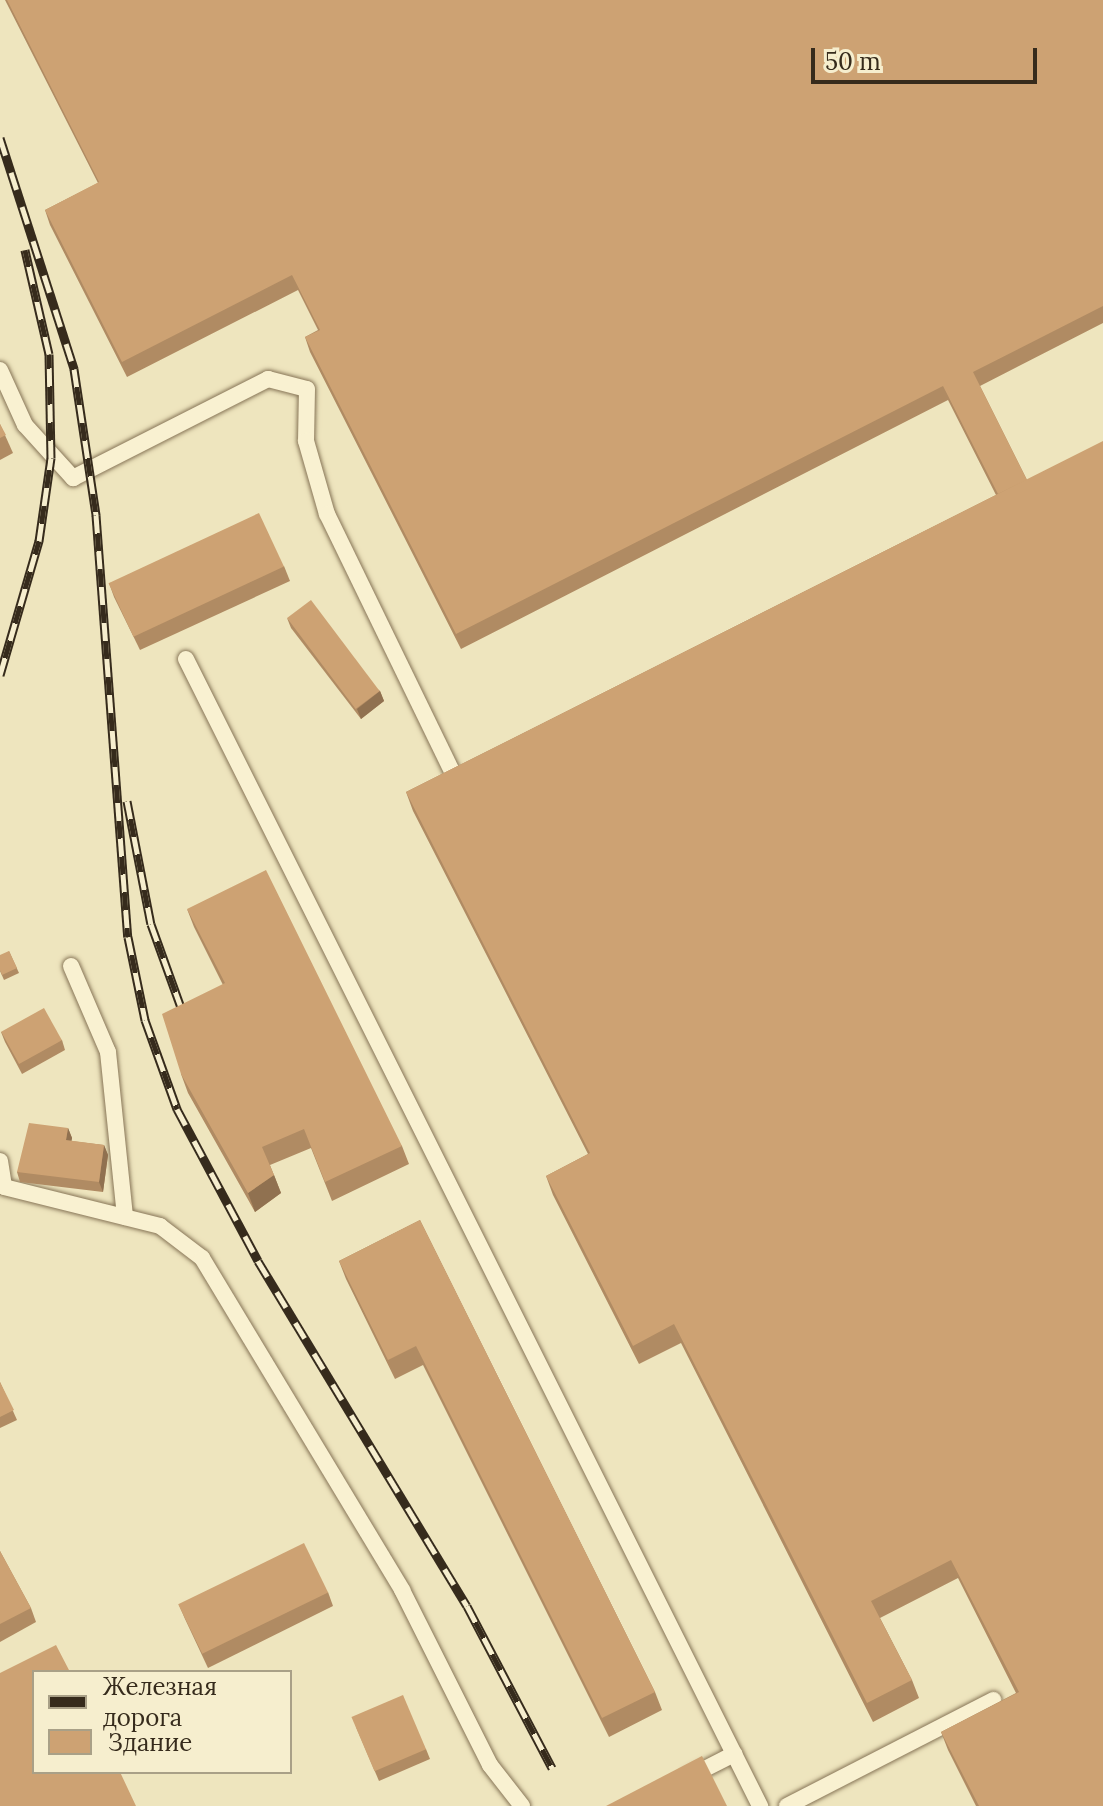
<!DOCTYPE html>
<meta charset="utf-8">
<style>
body{margin:0}
#map{position:relative;width:1103px;height:1806px;overflow:hidden;background:#eee5be;font-family:Lora,serif}
div>[style]{position:absolute}
.roads{filter:drop-shadow(0 0 2px #877557) drop-shadow(0 0 2px #877557)}
.lane>*{height:16px;margin:-8px;padding:0 8px;transform-origin:8px;border-radius:8px;background:#f9f1d1}
.rail>*{height:9px;margin-top:-4.5px;transform-origin:0;background:repeating-linear-gradient(90deg,#f6eece 0 18px,#362b1c 0 36px);box-sizing:border-box;border-block:2px solid #362b1c}
.wall>*{inset:0;background:#b08b63}
.shaded-wall>*{inset:0;background:#907150}
.building>*{inset:0;background:#cda273;transform-origin:0 0}
span{translate:-50% -50%;white-space:nowrap;text-align:center;line-height:1.15;-webkit-text-stroke:7px #f6eece;paint-order:stroke}
.legend{position:absolute;left:32px;top:1670px;width:260px;height:104px;box-sizing:border-box;background:#f6eece;border:2px solid #a9a087;margin:0;padding:10px 14px;list-style:none;font-size:24px;color:#362b1c}
.legend li{display:flex;align-items:center;gap:16px;height:40px}
.legend b{width:40px;border:2px solid #a9a087}
.scale{position:absolute;left:811px;top:48px;width:226px;height:36px;box-sizing:border-box;border:4px solid #362b1c;border-top:0;padding-left:10px;font-size:24px;line-height:28px;white-space:nowrap;color:#362b1c;-webkit-text-stroke:6px #f6eece;paint-order:stroke}
</style>
<div id="map">
<div class="roads">
<div class="lane">
<i style="left:0;top:370px;width:60px;rotate:65.6deg"></i>
<i style="left:25px;top:425px;width:72px;rotate:47.8deg"></i>
<i style="left:73px;top:478px;width:219px;rotate:-26.9deg"></i>
<i style="left:268px;top:379px;width:40px;rotate:14.4deg"></i>
<i style="left:307px;top:389px;width:52px;rotate:91.1deg"></i>
<i style="left:306px;top:441px;width:76px;rotate:74deg"></i>
<i style="left:327px;top:514px;width:290px;rotate:64.1deg"></i>
<i style="left:186px;top:659px;width:1283px;rotate:63.41deg"></i>
<i style="left:71px;top:966px;width:94px;rotate:66.7deg"></i>
<i style="left:108px;top:1052px;width:166px;rotate:84.1deg"></i>
<i style="left:0;top:1161px;width:26px;rotate:81deg"></i>
<i style="left:4px;top:1187px;width:161px;rotate:14deg"></i>
<i style="left:160px;top:1226px;width:53px;rotate:37.3deg"></i>
<i style="left:202px;top:1258px;width:388px;rotate:58.9deg"></i>
<i style="left:402px;top:1590px;width:196px;rotate:63.3deg"></i>
<i style="left:490px;top:1765px;width:52px;rotate:52deg"></i>
<i style="left:689px;top:1777px;width:51px;rotate:-27.1deg"></i>
<i style="left:787px;top:1806px;width:232px;rotate:-27.2deg"></i>
</div>
</div>
<div class="rail">
<i style="left:0;top:138px;width:243px;rotate:72.2deg"></i>
<i style="left:74px;top:369px;width:148px;rotate:81.4deg"></i>
<i style="left:96px;top:515px;width:423px;rotate:85.7deg"></i>
<i style="left:128px;top:937px;width:85px;rotate:78.4deg"></i>
<i style="left:145px;top:1020px;width:95px;rotate:70.2deg"></i>
<i style="left:177px;top:1109px;width:172px;rotate:61.9deg"></i>
<i style="left:258px;top:1261px;width:403px;rotate:58.8deg"></i>
<i style="left:467px;top:1606px;width:183px;rotate:62.3deg"></i>
<i style="left:0;top:675px;width:140px;rotate:-73.8deg"></i>
<i style="left:39px;top:541px;width:84px;rotate:-81.8deg"></i>
<i style="left:51px;top:458px;width:104px;rotate:-91.1deg"></i>
<i style="left:49px;top:354px;width:107px;rotate:-103deg"></i>
<i style="left:127px;top:801px;width:125px;rotate:79deg"></i>
<i style="left:151px;top:924px;width:106px;rotate:70.2deg"></i>
</div>
<div class="wall">
<i style="clip-path:polygon(5px 0,1103px 0,1103px 323px,980px 386px,1027px 480px,1103px 1806px,976px 1806px,948px 1750px,941px 1732px,1016px 1693px,958px 1578px,880px 1618px,912px 1680px,919px 1698px,873px 1722px,681px 1343px,639px 1364px,553px 1195px,546px 1176px,588px 1154px,413px 811px,406px 792px,996px 495px,948px 400px,461px 649px,310px 352px,305px 337px,318px 330px,298px 290px,127px 377px,50px 225px,45px 210px,98px 183px)"></i>
<i style="clip-path:polygon(0 424px,13px 453px,0 460px)"></i>
<i style="clip-path:polygon(284px 566px,290px 581px,140px 650px,114px 597px,109px 583px)"></i>
<i style="clip-path:polygon(287px 618px,380px 691px,384px 701px,361px 719px,291px 628px)"></i>
<i style="clip-path:polygon(187px 909px,402px 1146px,409px 1164px,332px 1201px,311px 1148px,270px 1165px,281px 1193px,255px 1212px,188px 1093px,181px 1074px,223px 985px,194px 927px)"></i>
<i style="clip-path:polygon(9px 951px,19px 973px,4px 980px,0 971px)"></i>
<i style="clip-path:polygon(1px 1032px,62px 1040px,65px 1050px,22px 1074px,5px 1042px)"></i>
<i style="clip-path:polygon(68px 1128px,72px 1138px,71px 1141px,104px 1145px,108px 1155px,103px 1192px,20px 1182px,17px 1172px)"></i>
<i style="clip-path:polygon(420px 1220px,655px 1692px,662px 1710px,609px 1737px,423px 1365px,395px 1379px,346px 1279px,339px 1261px)"></i>
<i style="clip-path:polygon(0 1382px,17px 1420px,0 1428px)"></i>
<i style="clip-path:polygon(0 1551px,31px 1608px,36px 1622px,0 1642px)"></i>
<i style="clip-path:polygon(328px 1592px,333px 1606px,208px 1668px,185px 1619px,179px 1605px)"></i>
<i style="clip-path:polygon(356px 1727px,426px 1749px,430px 1759px,379px 1781px)"></i>
</div>
<div class="shaded-wall">
<i style="clip-path:polygon(380px 691px,384px 701px,361px 719px,357px 709px)"></i>
<i style="clip-path:polygon(68px 1128px,72px 1138px,70px 1150px,66px 1140px)"></i>
<i style="clip-path:polygon(104px 1145px,108px 1155px,103px 1192px,99px 1182px)"></i>
<i style="clip-path:polygon(274px 1175px,281px 1193px,255px 1212px,248px 1193px)"></i>
</div>
<div class="building">
<i style="clip-path:polygon(7px 0,1103px 0,1103px 306px,973px 372px,1027px 480px,998px 494px,943px 386px,456px 634px,305px 337px,320px 330px,292px 275px,122px 362px,45px 210px,99px 182px)"></i>
<i style="clip-path:polygon(0 424px,6px 435px,0 438px)"></i>
<i style="clip-path:polygon(1103px 441px,1103px 1806px,979px 1806px,941px 1732px,1019px 1692px,951px 1560px,871px 1601px,912px 1680px,867px 1703px,674px 1324px,633px 1346px,546px 1176px,590px 1153px,406px 792px)"></i>
<i style="left:259px;top:513px;width:59px;height:166px;rotate:65deg"></i>
<i style="left:311px;top:600px;width:114px;height:30px;rotate:53deg"></i>
<i style="clip-path:polygon(266px 870px,402px 1146px,325px 1182px,304px 1129px,262px 1147px,274px 1175px,248px 1193px,181px 1074px,162px 1014px,225px 983px,187px 909px)"></i>
<i style="clip-path:polygon(9px 951px,17px 968px,2px 975px,0 970px,0 955px)"></i>
<i style="left:44px;top:1008px;width:37px;height:49px;rotate:61deg"></i>
<i style="clip-path:polygon(29px 1123px,68px 1128px,66px 1140px,104px 1145px,99px 1182px,17px 1172px)"></i>
<i style="clip-path:polygon(420px 1220px,655px 1692px,602px 1718px,416px 1346px,388px 1360px,339px 1261px)"></i>
<i style="clip-path:polygon(0 1382px,14px 1410px,0 1417px)"></i>
<i style="left:304px;top:1543px;width:55px;height:140px;rotate:64deg"></i>
<i style="clip-path:polygon(0 1551px,31px 1608px,0 1624px)"></i>
<i style="clip-path:polygon(56px 1645px,70px 1672px,34px 1672px,34px 1772px,120px 1772px,136px 1806px,0 1806px,0 1673px)"></i>
<i style="left:403px;top:1695px;width:59px;height:56px;rotate:67deg"></i>
<i style="clip-path:polygon(702px 1756px,727px 1806px,606px 1806px)"></i>
</div>
<ul class="legend">
<li><b style="height:10px;background:#362b1c"></b>Железная дорога</li>
<li><b style="height:22px;background:#cda273"></b>Здание</li>
</ul>
<div class="scale">50 m</div>
</div>
